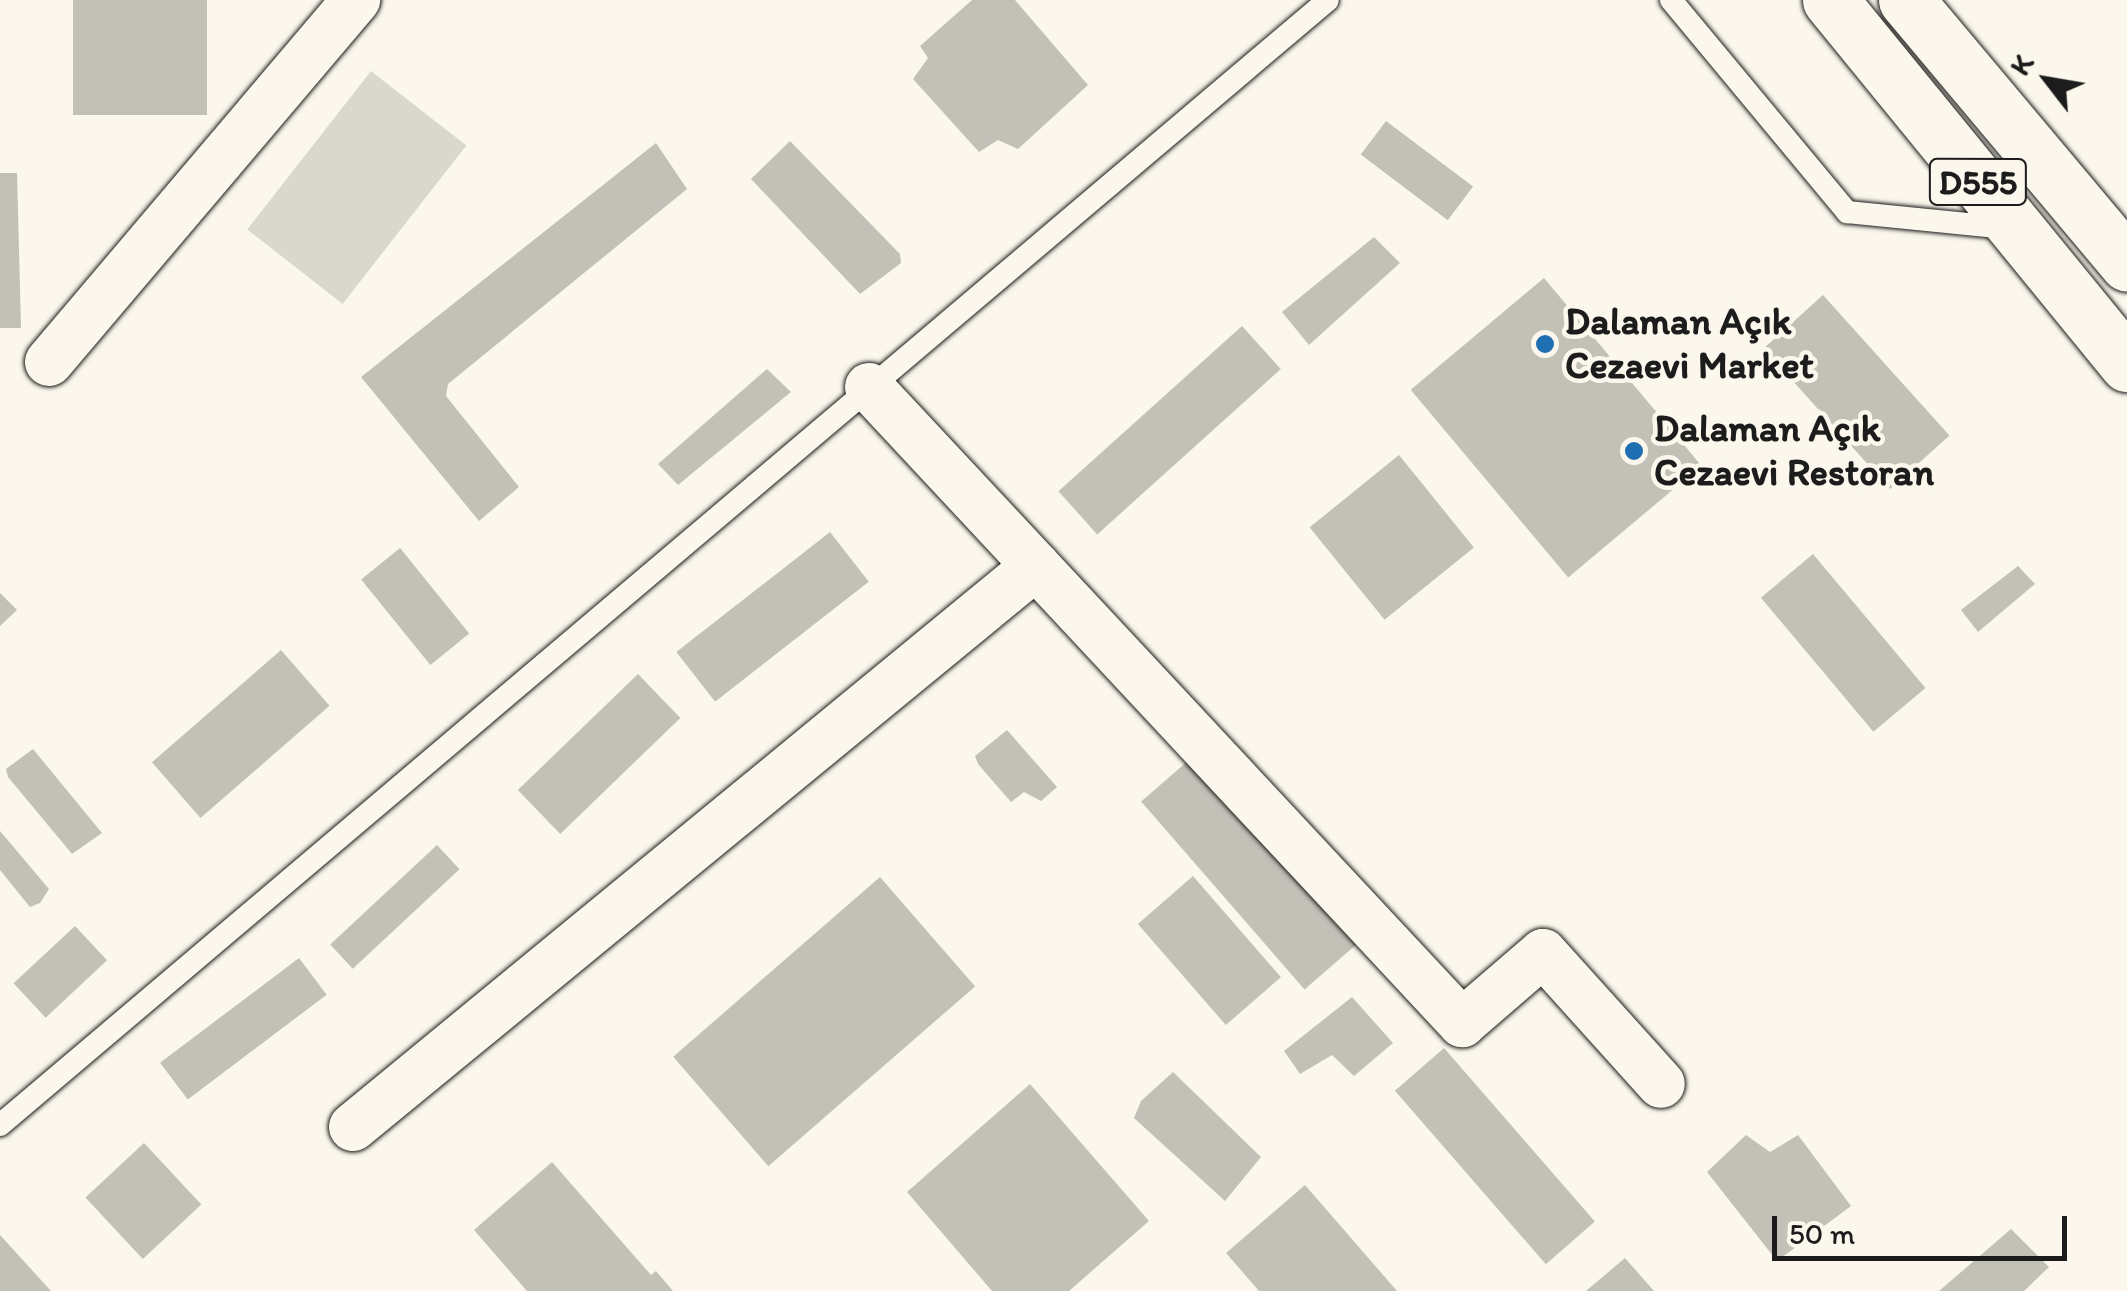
<!DOCTYPE html>
<meta charset="utf-8">
<style>
body{margin:0}
#map{position:relative;width:2127px;height:1291px;overflow:hidden;background:#fbf7ec;font-family:Itim,sans-serif}
div>[style]{position:absolute}
.green>*{inset:0;background:#dad7ce;transform-origin:0 0}
.building>*{inset:0;background:#c3c0b8;transform-origin:0 0}
.roads{filter:drop-shadow(0 0 2px #1c1c1c) drop-shadow(0 0 2px #1c1c1c)}
.lane>*{height:22px;margin:-11px;padding:0 11px;transform-origin:11px;border-radius:11px;background:#fbf7ec}
.street>*{height:48px;margin:-24px;padding:0 24px;transform-origin:24px;border-radius:24px;background:#fbf7ec}
.primary>*{height:55px;margin:-27.5px;padding:0 27.5px;transform-origin:27.5px;border-radius:27.5px;background:#fbf7ec}
.dots>*{width:28px;height:28px;translate:-50% -50%;box-sizing:border-box;border:5px solid #fbf7ec;border-radius:50%}
span{translate:-50% -50%;white-space:nowrap;text-align:center;line-height:1.15;-webkit-text-stroke:9px #fbf7ec;paint-order:stroke}
.shield-label span{padding:2px 8px;background:#fbf7ec;border:2px solid;border-radius:8px;-webkit-text-stroke-width:0}
.shield-label{font-size:35px;color:#1c1c1c;font-weight:700}
.poi-label{font-size:38px;color:#1c1c1c;font-weight:700}
.left{translate:0 -50%;text-align:left}
.north{position:absolute;left:1997px;top:30px;width:100px;height:100px;-webkit-text-stroke:8px #fbf7ec;paint-order:stroke;rotate:301deg;font-size:28px;font-weight:700;line-height:40px;text-align:center;color:#1c1c1c}
.north::after{content:'';display:block;margin:auto;width:35px;height:45px;background:#1c1c1c;clip-path:polygon(50% 0,100% 100%,50% 72%,0 100%)}
.scale{position:absolute;left:1772px;top:1216px;width:295px;height:45px;box-sizing:border-box;border:5px solid #1c1c1c;border-top:0;padding-left:12px;font-size:30px;line-height:35px;white-space:nowrap;color:#1c1c1c;-webkit-text-stroke:8px #fbf7ec;paint-order:stroke}
</style>
<div id="map">
<div class="green">
<i style="left:371px;top:71px;width:121px;height:201px;rotate:38deg"></i>
</div>
<div class="building">
<i style="left:73px;top:0;width:134px;height:115px"></i>
<i style="clip-path:polygon(972px 0,1015px 0,1088px 85px,1018px 149px,998px 140px,979px 152px,913px 79px,928px 58px,920px 46px)"></i>
<i style="left:1386px;top:121px;width:109px;height:42px;rotate:37deg"></i>
<i style="clip-path:polygon(790px 141px,900px 254px,901px 263px,860px 294px,751px 179px)"></i>
<i style="clip-path:polygon(656px 143px,687px 189px,448px 384px,446px 396px,519px 487px,479px 521px,361px 377px)"></i>
<i style="clip-path:polygon(0 173px,17px 173px,21px 328px,0 328px)"></i>
<i style="clip-path:polygon(1374px 237px,1400px 263px,1309px 345px,1282px 312px)"></i>
<i style="left:1544px;top:278px;width:245px;height:174px;rotate:50deg"></i>
<i style="left:1823px;top:295px;width:189px;height:80px;rotate:48deg"></i>
<i style="left:1242px;top:326px;width:58px;height:247px;rotate:48deg"></i>
<i style="clip-path:polygon(767px 369px,791px 392px,678px 485px,658px 464px)"></i>
<i style="left:1399px;top:455px;width:119px;height:115px;rotate:51deg"></i>
<i style="left:830px;top:532px;width:63px;height:195px;rotate:52deg"></i>
<i style="left:400px;top:548px;width:110px;height:50px;rotate:51deg"></i>
<i style="left:1813px;top:554px;width:175px;height:68px;rotate:50deg"></i>
<i style="clip-path:polygon(2018px 566px,2035px 584px,1978px 632px,1961px 610px)"></i>
<i style="clip-path:polygon(0 593px,17px 610px,0 626px)"></i>
<i style="left:281px;top:650px;width:74px;height:171px;rotate:49deg"></i>
<i style="left:638px;top:674px;width:61px;height:167px;rotate:46deg"></i>
<i style="clip-path:polygon(1007px 730px,1057px 787px,1041px 801px,1024px 792px,1011px 802px,978px 764px,975px 756px)"></i>
<i style="clip-path:polygon(33px 749px,102px 833px,72px 854px,8px 777px,6px 769px)"></i>
<i style="left:1197px;top:753px;width:249px;height:74px;rotate:49deg"></i>
<i style="clip-path:polygon(0 831px,49px 889px,40px 903px,30px 907px,0 870px)"></i>
<i style="left:437px;top:845px;width:33px;height:146px;rotate:47deg"></i>
<i style="left:1193px;top:876px;width:134px;height:73px;rotate:49deg"></i>
<i style="left:880px;top:877px;width:145px;height:274px;rotate:49deg"></i>
<i style="left:75px;top:926px;width:47px;height:84px;rotate:47deg"></i>
<i style="left:299px;top:958px;width:46px;height:174px;rotate:53deg"></i>
<i style="clip-path:polygon(1352px 997px,1393px 1043px,1354px 1076px,1332px 1055px,1300px 1074px,1284px 1051px)"></i>
<i style="left:1444px;top:1048px;width:230px;height:65px;rotate:49deg"></i>
<i style="clip-path:polygon(1173px 1072px,1261px 1157px,1225px 1201px,1134px 1118px,1141px 1101px)"></i>
<i style="clip-path:polygon(1030px 1084px,1149px 1221px,1069px 1291px,992px 1291px,907px 1192px)"></i>
<i style="clip-path:polygon(1746px 1135px,1770px 1152px,1798px 1135px,1851px 1206px,1777px 1261px,1707px 1172px)"></i>
<i style="left:144px;top:1143px;width:84px;height:80px;rotate:47deg"></i>
<i style="clip-path:polygon(552px 1162px,651px 1275px,656px 1271px,673px 1291px,527px 1291px,474px 1230px)"></i>
<i style="clip-path:polygon(1305px 1185px,1397px 1291px,1259px 1291px,1226px 1253px)"></i>
<i style="clip-path:polygon(2011px 1229px,2049px 1267px,2024px 1291px,1939px 1291px)"></i>
<i style="clip-path:polygon(0 1235px,51px 1291px,0 1291px)"></i>
<i style="clip-path:polygon(1625px 1258px,1654px 1291px,1586px 1291px)"></i>
</div>
<div class="roads">
<div class="lane">
<i style="left:1671px;top:0;width:276px;rotate:50.3deg"></i>
<i style="left:1847px;top:212px;width:161px;rotate:5.7deg"></i>
<i style="left:0;top:1125px;width:1740px;rotate:-40.27deg"></i>
</div>
<div class="street">
<i style="left:49px;top:362px;width:475px;rotate:-49.7deg"></i>
<i style="left:869px;top:387px;width:870px;rotate:47deg"></i>
<i style="left:1462px;top:1023px;width:107px;rotate:-40.8deg"></i>
<i style="left:1543px;top:953px;width:176px;rotate:48deg"></i>
<i style="left:353px;top:1127px;width:884px;rotate:-39.4deg"></i>
</div>
<div class="primary">
<i style="left:1830px;top:0;width:470px;rotate:50.8deg"></i>
<i style="left:1906px;top:0;width:344px;rotate:50deg"></i>
</div>
</div>
<div class="dots">
<i style="left:1545px;top:344px;background:#1f6fb2"></i>
<i style="left:1634px;top:451px;background:#1f6fb2"></i>
</div>
<div class="shield-label">
<span style="left:1978px;top:182px">D555</span>
</div>
<div class="poi-label">
<span class="left" style="left:1565px;top:344px">Dalaman Açık<br>Cezaevi Market</span>
<span class="left" style="left:1654px;top:451px">Dalaman Açık<br>Cezaevi Restoran</span>
</div>
<div class="north">K</div>
<div class="scale">50 m</div>
</div>
